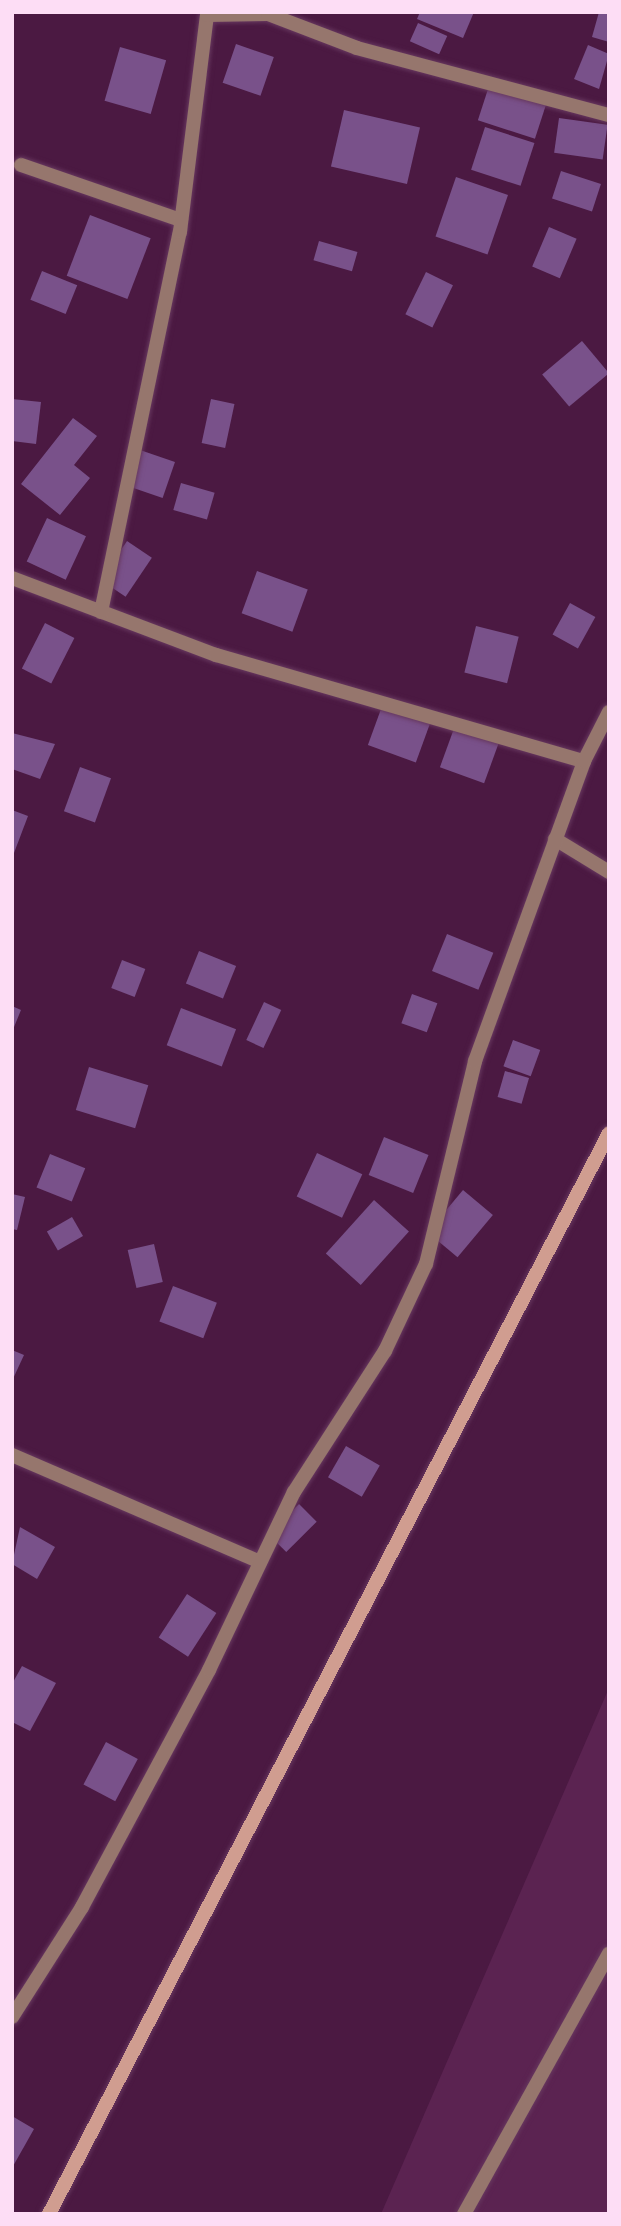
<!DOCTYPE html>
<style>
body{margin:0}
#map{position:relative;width:621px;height:2226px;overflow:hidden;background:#4b1942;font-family:Manrope,sans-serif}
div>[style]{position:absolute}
.built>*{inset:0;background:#5b2351}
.building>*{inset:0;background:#79518a;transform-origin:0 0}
.roads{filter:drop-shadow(0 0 2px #67385f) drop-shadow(0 0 2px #67385f)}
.lane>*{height:14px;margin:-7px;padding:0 7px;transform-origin:7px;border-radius:7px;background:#96766d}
.street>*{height:14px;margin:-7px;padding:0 7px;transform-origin:7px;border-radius:7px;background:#96766d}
.secondary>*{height:14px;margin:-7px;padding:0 7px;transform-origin:7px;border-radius:7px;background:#d09d90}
span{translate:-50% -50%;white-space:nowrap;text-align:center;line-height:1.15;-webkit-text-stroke:5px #250f20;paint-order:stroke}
.frame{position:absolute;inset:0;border:14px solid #fdddf5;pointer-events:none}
</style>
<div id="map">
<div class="built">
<i style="clip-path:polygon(609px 1688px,609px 2214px,381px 2214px)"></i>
</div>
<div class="building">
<i style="clip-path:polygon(420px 12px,474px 12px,463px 38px,417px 19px)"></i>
<i style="clip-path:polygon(599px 12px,609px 12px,609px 42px,592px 37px)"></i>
<i style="left:418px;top:23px;width:32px;height:20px;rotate:24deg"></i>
<i style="left:236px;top:44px;width:40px;height:41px;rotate:19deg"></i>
<i style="clip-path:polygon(588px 45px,609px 54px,599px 89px,574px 79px)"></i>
<i style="left:120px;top:47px;width:48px;height:56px;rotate:16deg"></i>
<i style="left:489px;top:86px;width:60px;height:36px;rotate:18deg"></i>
<i style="left:344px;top:110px;width:78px;height:58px;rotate:13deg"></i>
<i style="left:559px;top:118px;width:49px;height:35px;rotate:8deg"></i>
<i style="left:485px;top:127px;width:52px;height:45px;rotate:18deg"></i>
<i style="left:561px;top:171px;width:42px;height:29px;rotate:18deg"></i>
<i style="left:456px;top:177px;width:55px;height:63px;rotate:19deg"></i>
<i style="left:90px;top:215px;width:65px;height:65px;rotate:21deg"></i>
<i style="left:549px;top:227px;width:30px;height:43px;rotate:23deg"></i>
<i style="left:319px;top:241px;width:40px;height:20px;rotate:16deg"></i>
<i style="left:42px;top:271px;width:38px;height:31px;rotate:22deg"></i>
<i style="left:426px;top:272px;width:30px;height:47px;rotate:26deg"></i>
<i style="left:582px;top:341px;width:42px;height:52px;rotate:50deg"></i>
<i style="clip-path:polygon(12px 399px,41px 402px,36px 444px,12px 441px)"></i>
<i style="left:211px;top:399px;width:24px;height:45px;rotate:12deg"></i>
<i style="clip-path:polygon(73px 418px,97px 436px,74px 465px,90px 478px,60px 515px,21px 484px)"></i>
<i style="left:140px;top:450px;width:37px;height:38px;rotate:19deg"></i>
<i style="left:181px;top:483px;width:35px;height:28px;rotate:16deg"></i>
<i style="left:47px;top:518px;width:43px;height:48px;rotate:25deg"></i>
<i style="left:127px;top:541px;width:30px;height:47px;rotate:34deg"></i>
<i style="left:257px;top:571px;width:54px;height:45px;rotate:20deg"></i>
<i style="left:570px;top:603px;width:29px;height:36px;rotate:29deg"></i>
<i style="left:45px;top:623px;width:33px;height:51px;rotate:27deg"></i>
<i style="left:476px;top:626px;width:44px;height:48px;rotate:14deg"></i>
<i style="left:385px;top:698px;width:51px;height:50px;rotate:20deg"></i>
<i style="left:456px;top:723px;width:47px;height:47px;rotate:20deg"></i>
<i style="clip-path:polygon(12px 733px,55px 744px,40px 779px,12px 769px)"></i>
<i style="left:80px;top:767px;width:33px;height:47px;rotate:20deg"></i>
<i style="clip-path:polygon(12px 810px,28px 816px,14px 853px,12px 852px)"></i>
<i style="left:447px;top:934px;width:50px;height:40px;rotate:22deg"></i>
<i style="left:199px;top:951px;width:40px;height:35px;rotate:22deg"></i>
<i style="left:122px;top:960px;width:25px;height:30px;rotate:21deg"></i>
<i style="left:412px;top:994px;width:27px;height:31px;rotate:20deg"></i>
<i style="left:264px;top:1002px;width:19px;height:42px;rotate:25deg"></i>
<i style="clip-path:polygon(12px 1006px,21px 1010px,12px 1032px)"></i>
<i style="left:181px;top:1008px;width:59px;height:40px;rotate:21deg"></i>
<i style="left:513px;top:1040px;width:29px;height:28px;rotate:20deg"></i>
<i style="left:89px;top:1067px;width:62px;height:45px;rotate:17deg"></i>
<i style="left:505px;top:1071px;width:25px;height:27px;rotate:16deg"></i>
<i style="left:384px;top:1137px;width:48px;height:41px;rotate:22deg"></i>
<i style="left:317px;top:1153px;width:50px;height:48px;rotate:25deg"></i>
<i style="left:50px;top:1154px;width:38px;height:36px;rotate:22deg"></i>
<i style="left:463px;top:1190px;width:39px;height:55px;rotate:40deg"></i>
<i style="clip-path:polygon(12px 1194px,25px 1197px,17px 1230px,12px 1229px)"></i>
<i style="left:374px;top:1200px;width:47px;height:72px;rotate:42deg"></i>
<i style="left:72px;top:1217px;width:22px;height:29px;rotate:60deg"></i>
<i style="left:154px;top:1244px;width:39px;height:27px;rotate:77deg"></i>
<i style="left:173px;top:1286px;width:47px;height:38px;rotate:21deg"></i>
<i style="clip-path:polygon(12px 1350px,24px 1355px,12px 1381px)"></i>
<i style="left:346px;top:1446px;width:39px;height:36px;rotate:30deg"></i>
<i style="left:299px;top:1504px;width:25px;height:43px;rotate:45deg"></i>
<i style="clip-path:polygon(20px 1527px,55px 1547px,37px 1579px,12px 1564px)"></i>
<i style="left:187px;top:1594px;width:35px;height:52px;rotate:33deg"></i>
<i style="clip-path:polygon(22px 1666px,56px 1683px,30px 1731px,12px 1722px,12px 1684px)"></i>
<i style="left:106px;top:1742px;width:36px;height:48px;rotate:28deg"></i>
<i style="clip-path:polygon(12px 2116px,34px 2129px,12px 2168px)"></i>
</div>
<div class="roads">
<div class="lane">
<i style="left:464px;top:2214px;width:298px;rotate:-60.9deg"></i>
</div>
<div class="street">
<i style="left:21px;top:165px;width:169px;rotate:19deg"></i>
<i style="left:12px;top:578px;width:218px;rotate:20.7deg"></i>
<i style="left:216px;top:655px;width:383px;rotate:16.1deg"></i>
<i style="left:101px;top:612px;width:388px;rotate:-78.3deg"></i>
<i style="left:180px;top:232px;width:219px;rotate:-82.9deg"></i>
<i style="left:207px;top:15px;width:61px;rotate:-0.9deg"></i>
<i style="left:268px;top:14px;width:95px;rotate:20.9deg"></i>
<i style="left:357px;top:48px;width:261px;rotate:14.9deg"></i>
<i style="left:555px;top:839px;width:63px;rotate:31.4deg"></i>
<i style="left:12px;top:1455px;width:270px;rotate:23.3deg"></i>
<i style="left:12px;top:2017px;width:130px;rotate:-57.5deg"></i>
<i style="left:82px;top:1907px;width:269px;rotate:-61.8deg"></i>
<i style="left:209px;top:1670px;width:197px;rotate:-64.5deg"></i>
<i style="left:294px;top:1492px;width:168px;rotate:-57.2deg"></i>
<i style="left:385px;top:1351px;width:96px;rotate:-64.8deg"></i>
<i style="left:426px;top:1264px;width:209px;rotate:-76.4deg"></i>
<i style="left:475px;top:1061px;width:319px;rotate:-70deg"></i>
<i style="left:584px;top:761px;width:55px;rotate:-63deg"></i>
</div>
<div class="secondary">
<i style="left:49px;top:2214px;width:1217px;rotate:-62.61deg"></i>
</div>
</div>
<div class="frame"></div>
</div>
